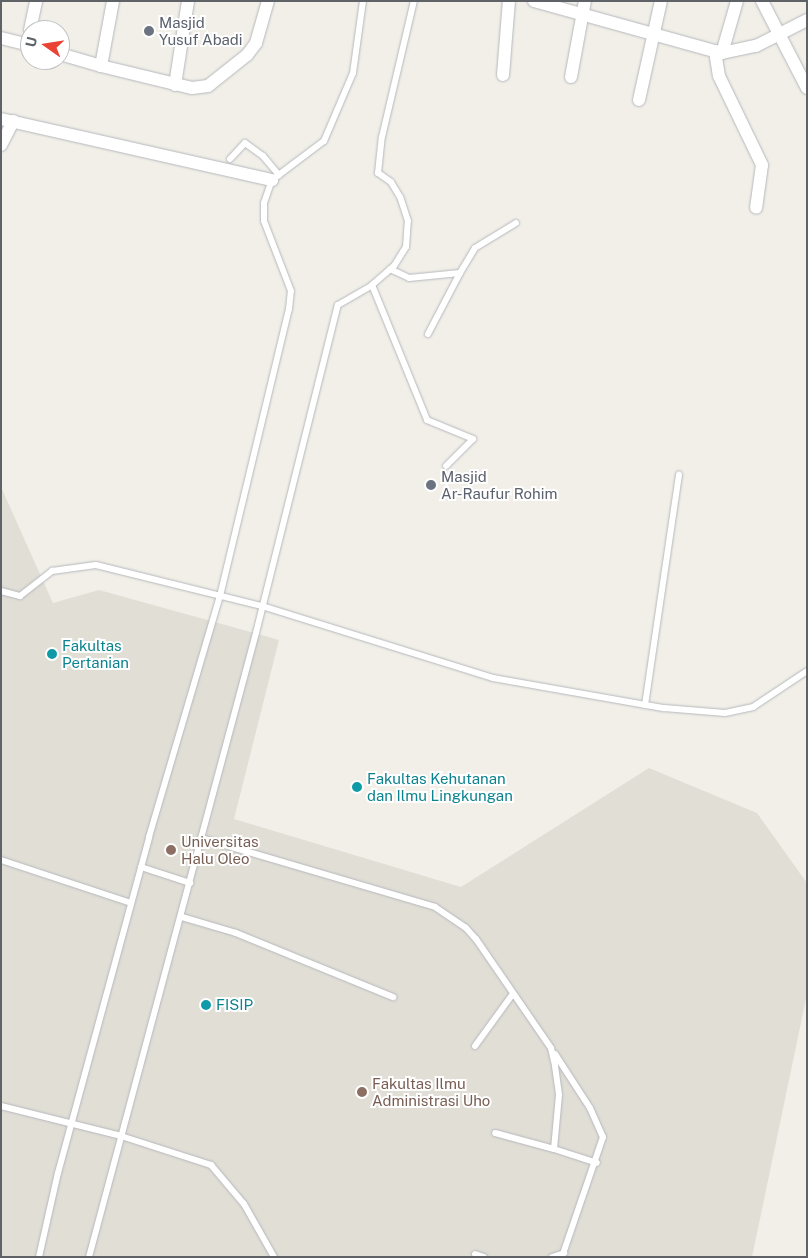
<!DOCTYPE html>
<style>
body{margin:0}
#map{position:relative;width:808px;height:1258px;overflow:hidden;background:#f1efe8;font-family:"Public Sans",sans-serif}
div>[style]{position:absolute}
.education>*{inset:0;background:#e1ded6}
.roads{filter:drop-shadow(0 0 1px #b5b8bc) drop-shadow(0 0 1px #b5b8bc)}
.lane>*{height:6px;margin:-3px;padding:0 3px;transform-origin:3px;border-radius:3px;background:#fff}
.street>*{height:12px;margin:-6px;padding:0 6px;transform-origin:6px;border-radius:6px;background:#fff}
.dots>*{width:14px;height:14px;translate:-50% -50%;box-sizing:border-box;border:2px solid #fff;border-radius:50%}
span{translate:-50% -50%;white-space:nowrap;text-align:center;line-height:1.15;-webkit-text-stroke:4px #fff;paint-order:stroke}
.worship-label{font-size:15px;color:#5b616d}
.left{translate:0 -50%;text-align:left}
.culture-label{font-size:15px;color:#0d838f}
.education-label{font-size:15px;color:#785e54}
.frame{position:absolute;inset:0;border:2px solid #5f6368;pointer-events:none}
.north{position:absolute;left:20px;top:20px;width:50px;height:50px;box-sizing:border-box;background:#fff;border:1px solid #bfc1c3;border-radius:50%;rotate:283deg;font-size:14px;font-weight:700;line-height:20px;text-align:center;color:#5f6368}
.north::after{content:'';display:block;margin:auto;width:18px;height:22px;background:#ea4335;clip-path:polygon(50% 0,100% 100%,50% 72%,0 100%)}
</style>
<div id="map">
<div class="education">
<i style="clip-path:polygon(1px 487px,53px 603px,99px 590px,279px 640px,234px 819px,461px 887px,649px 768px,757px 813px,807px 883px,807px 994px,752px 1257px,1px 1257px)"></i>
</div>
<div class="roads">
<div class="lane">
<i style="left:230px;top:159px;width:22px;rotate:-47deg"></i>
<i style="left:245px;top:143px;width:22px;rotate:36deg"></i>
<i style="left:263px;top:156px;width:25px;rotate:50deg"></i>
<i style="left:390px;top:269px;width:21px;rotate:25deg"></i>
<i style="left:409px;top:278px;width:51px;rotate:-5.6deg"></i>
<i style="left:460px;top:273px;width:69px;rotate:117.7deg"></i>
<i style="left:460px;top:273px;width:29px;rotate:-59deg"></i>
<i style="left:475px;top:248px;width:48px;rotate:-31.4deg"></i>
<i style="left:372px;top:285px;width:146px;rotate:67.8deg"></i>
<i style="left:427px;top:420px;width:50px;rotate:22.4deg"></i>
<i style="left:473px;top:439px;width:38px;rotate:135deg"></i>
<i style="left:1px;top:591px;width:20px;rotate:15deg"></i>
<i style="left:20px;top:596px;width:41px;rotate:-38deg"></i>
<i style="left:52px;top:571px;width:44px;rotate:-7.8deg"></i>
<i style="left:96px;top:565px;width:171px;rotate:13.9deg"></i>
<i style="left:262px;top:606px;width:242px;rotate:17.3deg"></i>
<i style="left:493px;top:678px;width:174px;rotate:10deg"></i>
<i style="left:664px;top:708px;width:61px;rotate:4.7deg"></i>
<i style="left:725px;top:713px;width:29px;rotate:-12deg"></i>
<i style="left:753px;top:707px;width:65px;rotate:-33.7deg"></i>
<i style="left:645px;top:705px;width:233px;rotate:-81.6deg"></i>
<i style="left:201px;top:838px;width:244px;rotate:16.4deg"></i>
<i style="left:435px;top:907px;width:37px;rotate:34deg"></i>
<i style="left:466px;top:928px;width:15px;rotate:48deg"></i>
<i style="left:476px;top:939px;width:132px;rotate:55.5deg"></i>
<i style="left:551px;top:1048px;width:18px;rotate:77deg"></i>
<i style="left:555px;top:1066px;width:29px;rotate:82deg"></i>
<i style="left:559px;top:1095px;width:54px;rotate:95.3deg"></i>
<i style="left:554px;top:1149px;width:61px;rotate:-164.8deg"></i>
<i style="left:1px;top:860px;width:137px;rotate:18.3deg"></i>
<i style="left:141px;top:867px;width:52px;rotate:18.1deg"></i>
<i style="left:182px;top:917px;width:56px;rotate:16.5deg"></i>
<i style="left:236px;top:933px;width:170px;rotate:22.2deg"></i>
<i style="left:475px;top:1046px;width:63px;rotate:-54deg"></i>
<i style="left:555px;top:1054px;width:64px;rotate:57.1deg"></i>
<i style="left:590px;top:1108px;width:32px;rotate:66deg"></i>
<i style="left:603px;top:1137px;width:127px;rotate:108.9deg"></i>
<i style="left:1px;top:1106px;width:124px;rotate:14deg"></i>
<i style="left:121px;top:1136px;width:95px;rotate:17.9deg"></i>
<i style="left:211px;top:1165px;width:51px;rotate:49.8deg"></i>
<i style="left:244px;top:1204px;width:61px;rotate:60.5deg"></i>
<i style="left:554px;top:1149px;width:45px;rotate:18deg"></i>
<i style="left:475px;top:1254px;width:9px;rotate:18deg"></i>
<i style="left:39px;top:1257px;width:86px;rotate:-77.3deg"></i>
<i style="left:58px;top:1173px;width:348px;rotate:-74.8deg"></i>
<i style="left:149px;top:837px;width:251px;rotate:-73.6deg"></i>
<i style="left:220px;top:596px;width:295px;rotate:-76.5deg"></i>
<i style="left:289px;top:309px;width:18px;rotate:-84deg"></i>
<i style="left:291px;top:291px;width:75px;rotate:-111.1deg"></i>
<i style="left:264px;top:221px;width:18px;rotate:-90deg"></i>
<i style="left:264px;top:203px;width:24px;rotate:-71deg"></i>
<i style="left:272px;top:180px;width:65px;rotate:-36.9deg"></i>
<i style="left:324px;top:141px;width:74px;rotate:-66.9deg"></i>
<i style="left:353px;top:73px;width:73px;rotate:-82.1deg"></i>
<i style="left:89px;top:1257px;width:646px;rotate:-75.02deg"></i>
<i style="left:256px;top:633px;width:338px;rotate:-76deg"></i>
<i style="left:338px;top:305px;width:39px;rotate:-30deg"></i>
<i style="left:372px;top:285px;width:29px;rotate:-41deg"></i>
<i style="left:394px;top:266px;width:22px;rotate:-58deg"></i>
<i style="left:406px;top:247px;width:26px;rotate:-86deg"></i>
<i style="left:408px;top:221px;width:25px;rotate:-108deg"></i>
<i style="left:400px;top:197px;width:17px;rotate:-121deg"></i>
<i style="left:391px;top:182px;width:16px;rotate:-145deg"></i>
<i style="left:378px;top:173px;width:36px;rotate:-84deg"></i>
<i style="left:382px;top:137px;width:140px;rotate:-76.8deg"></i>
<i style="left:552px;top:1257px;width:13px;rotate:-18deg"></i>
</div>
<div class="street">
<i style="left:534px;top:1px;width:195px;rotate:15.5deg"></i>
<i style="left:722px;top:53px;width:35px;rotate:-12deg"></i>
<i style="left:756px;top:46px;width:57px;rotate:-27deg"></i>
<i style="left:762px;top:1px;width:98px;rotate:62.7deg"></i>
<i style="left:30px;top:30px;width:30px;rotate:-78deg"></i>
<i style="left:1px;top:38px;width:30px;rotate:14deg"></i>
<i style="left:715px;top:51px;width:25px;rotate:81deg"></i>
<i style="left:719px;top:76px;width:99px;rotate:64.2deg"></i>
<i style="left:762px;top:165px;width:43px;rotate:97.9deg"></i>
<i style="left:722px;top:53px;width:54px;rotate:-73.9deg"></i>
<i style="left:60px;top:54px;width:43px;rotate:16.3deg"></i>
<i style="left:101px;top:66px;width:66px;rotate:-79.5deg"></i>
<i style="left:101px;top:66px;width:94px;rotate:13.6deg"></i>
<i style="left:192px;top:88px;width:16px;rotate:-7deg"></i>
<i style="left:208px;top:86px;width:50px;rotate:-38.5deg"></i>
<i style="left:247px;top:55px;width:15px;rotate:-53deg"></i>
<i style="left:256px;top:43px;width:44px;rotate:-74.1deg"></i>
<i style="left:503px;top:75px;width:74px;rotate:-85.4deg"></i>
<i style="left:571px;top:77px;width:77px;rotate:-79.6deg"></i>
<i style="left:175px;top:85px;width:85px;rotate:-81.2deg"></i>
<i style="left:639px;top:100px;width:101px;rotate:-77.5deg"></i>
<i style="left:1px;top:119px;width:278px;rotate:12.7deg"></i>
<i style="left:1px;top:145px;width:27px;rotate:-63deg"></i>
</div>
</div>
<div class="dots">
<i style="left:149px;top:31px;background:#6b7280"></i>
<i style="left:431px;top:485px;background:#6b7280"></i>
<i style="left:52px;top:654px;background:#0f9aa8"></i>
<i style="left:357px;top:787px;background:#0f9aa8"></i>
<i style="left:171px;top:850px;background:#8d6e63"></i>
<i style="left:206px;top:1005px;background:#0f9aa8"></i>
<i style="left:362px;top:1092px;background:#8d6e63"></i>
</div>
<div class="worship-label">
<span class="left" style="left:159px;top:31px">Masjid<br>Yusuf Abadi</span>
<span class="left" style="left:441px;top:485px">Masjid<br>Ar-Raufur Rohim</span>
</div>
<div class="culture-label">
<span class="left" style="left:62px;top:654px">Fakultas<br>Pertanian</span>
<span class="left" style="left:367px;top:787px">Fakultas Kehutanan<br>dan Ilmu Lingkungan</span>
<span class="left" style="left:216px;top:1005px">FISIP</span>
</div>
<div class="education-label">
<span class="left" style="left:181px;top:850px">Universitas<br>Halu Oleo</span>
<span class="left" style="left:372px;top:1092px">Fakultas Ilmu<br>Administrasi Uho</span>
</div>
<div class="frame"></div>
<div class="north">U</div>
</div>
